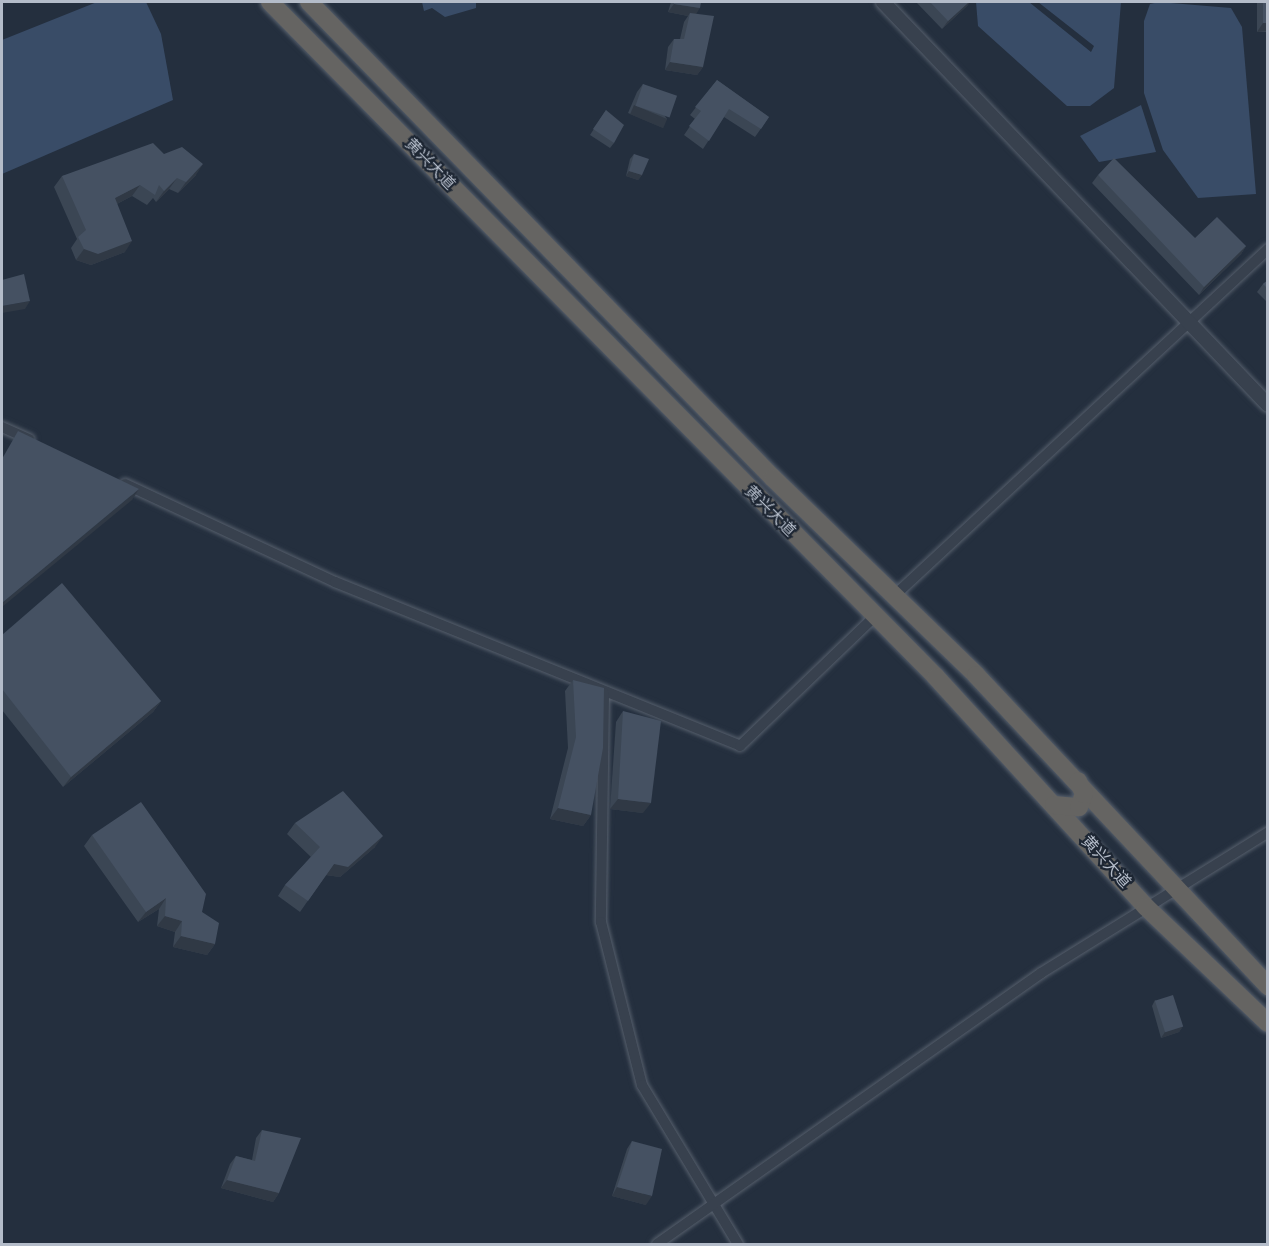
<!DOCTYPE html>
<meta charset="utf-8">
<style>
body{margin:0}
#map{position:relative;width:1269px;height:1246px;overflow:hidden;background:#242f3e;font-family:Figtree,"Noto Sans SC",sans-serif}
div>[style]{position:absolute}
.water>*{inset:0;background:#394c67}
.roads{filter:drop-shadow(0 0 2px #565f6c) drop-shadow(0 0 2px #565f6c)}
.minor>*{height:10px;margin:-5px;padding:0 5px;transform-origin:5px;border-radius:5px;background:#38414e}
.tertiary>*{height:14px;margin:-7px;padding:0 7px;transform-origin:7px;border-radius:7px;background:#38414e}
.trunk>*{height:18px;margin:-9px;padding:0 9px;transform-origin:9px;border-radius:9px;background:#656462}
.wall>*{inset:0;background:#3b4654;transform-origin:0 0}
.shaded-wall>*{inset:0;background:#303945;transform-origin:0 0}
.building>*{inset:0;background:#455162;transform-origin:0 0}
span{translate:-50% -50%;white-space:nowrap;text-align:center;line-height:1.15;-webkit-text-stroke:4.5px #1d2633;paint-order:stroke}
.street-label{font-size:16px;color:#b4bcc9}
.frame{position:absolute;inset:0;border:3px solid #b4bcc9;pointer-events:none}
</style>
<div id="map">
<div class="water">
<i style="clip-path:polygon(97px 2px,146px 2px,161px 34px,173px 100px,2px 174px,2px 40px)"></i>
<i style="clip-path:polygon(422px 2px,476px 2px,476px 8px,445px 17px,432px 8px,424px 11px)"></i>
<i style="clip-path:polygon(976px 2px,1029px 2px,1091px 52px,1094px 46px,1038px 2px,1121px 2px,1114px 88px,1090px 106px,1067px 106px,978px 26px)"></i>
<i style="clip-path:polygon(1159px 2px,1231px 8px,1242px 27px,1256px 194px,1198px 198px,1163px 150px,1144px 93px,1144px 21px,1150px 4px)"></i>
<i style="clip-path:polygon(1141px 105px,1156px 152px,1099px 162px,1080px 136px)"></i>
</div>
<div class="roads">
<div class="minor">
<i style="left:2px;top:427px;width:30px;rotate:24deg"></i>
<i style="left:125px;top:484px;width:232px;rotate:25deg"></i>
<i style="left:335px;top:582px;width:437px;rotate:22deg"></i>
<i style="left:740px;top:746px;width:186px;rotate:-43.9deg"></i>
<i style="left:893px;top:597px;width:512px;rotate:-42.86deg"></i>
<i style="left:604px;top:693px;width:229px;rotate:90.8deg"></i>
<i style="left:601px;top:922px;width:168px;rotate:75.9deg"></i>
<i style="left:642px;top:1085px;width:186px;rotate:58.9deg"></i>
<i style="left:657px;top:1244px;width:470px;rotate:-35.2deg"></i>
<i style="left:1041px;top:973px;width:267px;rotate:-31.8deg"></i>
</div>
<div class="tertiary">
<i style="left:883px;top:2px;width:557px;rotate:46.31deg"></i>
</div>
<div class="trunk">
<i style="left:270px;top:2px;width:948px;rotate:45.38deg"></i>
<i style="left:936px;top:677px;width:311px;rotate:47.6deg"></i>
<i style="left:1146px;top:907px;width:168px;rotate:43.6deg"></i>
<i style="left:309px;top:2px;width:665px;rotate:45.73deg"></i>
<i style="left:773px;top:478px;width:283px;rotate:44.1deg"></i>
<i style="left:976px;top:675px;width:427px;rotate:46.8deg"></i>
<i style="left:1054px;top:805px;width:25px;rotate:5deg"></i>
<i style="left:1079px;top:807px;width:14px;rotate:-69deg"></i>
<i style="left:1084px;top:794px;width:14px;rotate:-115deg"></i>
</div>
</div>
<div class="wall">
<i style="clip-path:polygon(671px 2px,701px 2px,696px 14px,703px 67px,697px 75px,665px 70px,668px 47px,674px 39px,680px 39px,684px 22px,688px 16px,668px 12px)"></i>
<i style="clip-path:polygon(916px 2px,970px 2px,967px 6px,942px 29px)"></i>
<i style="left:1257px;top:2px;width:11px;height:30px"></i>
<i style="clip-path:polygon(717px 80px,769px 117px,755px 137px,724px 117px,703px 149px,684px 135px,695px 119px,690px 115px)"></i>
<i style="clip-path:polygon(643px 84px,667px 119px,661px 127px,628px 113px,637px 92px)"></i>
<i style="clip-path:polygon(606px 110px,614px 143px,610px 148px,590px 135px)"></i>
<i style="clip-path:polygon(164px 154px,196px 175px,178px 193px,169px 189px,156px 202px,153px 198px,147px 205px,132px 196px,117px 204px,125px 252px,91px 265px,76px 260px,71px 248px,77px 239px,54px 187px,62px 176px)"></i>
<i style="clip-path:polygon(634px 154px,642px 175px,638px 180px,626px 176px,630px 159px)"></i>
<i style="clip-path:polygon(1098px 175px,1195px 238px,1246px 246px,1241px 254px,1199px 295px,1092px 183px)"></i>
<i style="clip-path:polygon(1268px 280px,1268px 303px,1257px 292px,1263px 284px)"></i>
<i style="clip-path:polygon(2px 635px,161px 701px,153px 712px,63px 787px,2px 710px)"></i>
<i style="clip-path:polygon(573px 680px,591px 815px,583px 826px,550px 819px,568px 748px,565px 691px)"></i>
<i style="clip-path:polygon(623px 711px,643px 813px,610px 809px,616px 722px)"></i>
<i style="clip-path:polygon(295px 823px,375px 847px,340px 877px,326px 875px,300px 912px,278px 896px,285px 885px,311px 857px,287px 834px)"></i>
<i style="clip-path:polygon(92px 835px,202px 912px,215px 944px,207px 955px,173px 947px,175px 932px,157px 926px,159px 909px,138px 922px,84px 846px)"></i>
<i style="clip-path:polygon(1155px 1000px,1183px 1026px,1179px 1032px,1161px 1038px,1152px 1006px)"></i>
<i style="clip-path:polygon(262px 1130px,279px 1193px,273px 1202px,221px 1188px,230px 1164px,236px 1156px,252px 1160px,256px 1138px)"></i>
<i style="clip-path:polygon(632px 1141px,646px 1205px,612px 1196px,627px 1149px)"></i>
</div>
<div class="shaded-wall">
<i style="clip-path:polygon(969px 2px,970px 2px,967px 6px,942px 29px,948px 21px)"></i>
<i style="clip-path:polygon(674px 4px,700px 8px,694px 17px,690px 13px,688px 16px,668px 12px)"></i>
<i style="clip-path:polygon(1263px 23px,1268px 23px,1268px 31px,1257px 32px)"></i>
<i style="clip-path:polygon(670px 62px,703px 67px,697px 75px,665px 70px)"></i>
<i style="left:634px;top:105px;width:36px;height:10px;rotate:23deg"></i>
<i style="clip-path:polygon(203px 164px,196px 175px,178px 193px,186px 182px)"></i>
<i style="clip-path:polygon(629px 171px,642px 175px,638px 180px,626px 176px)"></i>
<i style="clip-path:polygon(177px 178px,169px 189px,156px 202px,164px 191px)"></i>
<i style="clip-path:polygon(140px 185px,132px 196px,107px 209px,115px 198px)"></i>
<i style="clip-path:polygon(132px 241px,125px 252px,91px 265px,76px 260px,84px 249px)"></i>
<i style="clip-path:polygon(1246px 246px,1241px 254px,1199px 295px,1204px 287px)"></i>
<i style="clip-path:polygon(30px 301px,25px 309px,2px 313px,2px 306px)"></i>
<i style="clip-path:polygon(139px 489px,132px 500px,2px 607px,2px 603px)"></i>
<i style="clip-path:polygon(161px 701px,153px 712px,63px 787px,71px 777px)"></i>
<i style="clip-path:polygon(618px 799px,651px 803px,643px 813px,610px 809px)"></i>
<i style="clip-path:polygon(558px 808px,591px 815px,583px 826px,550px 819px)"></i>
<i style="clip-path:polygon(383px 836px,375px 847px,340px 877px,326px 875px,300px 912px,334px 864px)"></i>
<i style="clip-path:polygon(166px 898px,159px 909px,138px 922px,146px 912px)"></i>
<i style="clip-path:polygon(165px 916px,182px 921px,175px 932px,157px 926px)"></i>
<i style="clip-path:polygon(181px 936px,215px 944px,207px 955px,173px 947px)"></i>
<i style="clip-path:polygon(1183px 1026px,1179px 1032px,1161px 1038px,1165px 1032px)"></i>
<i style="clip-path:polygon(227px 1180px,279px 1193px,273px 1202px,221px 1188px)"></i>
<i style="clip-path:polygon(617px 1187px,652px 1196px,646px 1205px,612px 1196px)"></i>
</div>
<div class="building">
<i style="clip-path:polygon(674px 2px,701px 2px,700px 8px,674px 4px)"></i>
<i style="clip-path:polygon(930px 2px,969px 2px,948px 21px)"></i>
<i style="left:1263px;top:2px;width:5px;height:21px"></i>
<i style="clip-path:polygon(690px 13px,714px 16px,703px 67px,670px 62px,674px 39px,684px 39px)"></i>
<i style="clip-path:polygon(717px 80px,769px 117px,761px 129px,729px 109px,709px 141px,689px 126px,701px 111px,695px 107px)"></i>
<i style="left:643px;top:84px;width:36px;height:23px;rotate:19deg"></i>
<i style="clip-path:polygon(606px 110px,624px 125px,614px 143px,593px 129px)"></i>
<i style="clip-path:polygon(153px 143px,164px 154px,182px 147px,203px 164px,186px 182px,177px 178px,164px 191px,159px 185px,155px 195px,140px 185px,115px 198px,132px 241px,98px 254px,84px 249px,78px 237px,86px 230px,62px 176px)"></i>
<i style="clip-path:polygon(634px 154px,649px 159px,642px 175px,629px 171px)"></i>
<i style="clip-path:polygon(1114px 158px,1195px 238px,1217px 217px,1246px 246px,1204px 287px,1098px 175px)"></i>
<i style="clip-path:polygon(24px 274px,30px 301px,2px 306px,2px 280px)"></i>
<i style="clip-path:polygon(1268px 280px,1268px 289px,1263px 284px)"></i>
<i style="clip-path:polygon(18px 431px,139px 489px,2px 603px,2px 459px)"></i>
<i style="clip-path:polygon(62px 583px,161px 701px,71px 777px,2px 689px,2px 635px)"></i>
<i style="clip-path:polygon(573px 680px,604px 688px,603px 748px,591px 815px,558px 808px,576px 737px)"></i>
<i style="clip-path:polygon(623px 711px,661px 721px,651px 803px,618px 799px)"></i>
<i style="clip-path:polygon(343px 791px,383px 836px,348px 867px,334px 864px,308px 901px,285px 885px,320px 847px,295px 823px)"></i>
<i style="clip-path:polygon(141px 802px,206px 894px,202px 912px,219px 923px,215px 944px,181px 936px,182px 921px,165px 916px,166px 898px,146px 912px,92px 835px)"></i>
<i style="left:1173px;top:995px;width:33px;height:19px;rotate:72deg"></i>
<i style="clip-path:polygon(262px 1130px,301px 1138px,279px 1193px,227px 1180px,236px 1156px,255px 1161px)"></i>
<i style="clip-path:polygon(632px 1141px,662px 1149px,652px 1196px,617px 1187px)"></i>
</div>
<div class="street-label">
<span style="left:430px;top:164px;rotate:46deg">黄兴大道</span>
<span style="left:770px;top:511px;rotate:45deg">黄兴大道</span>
<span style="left:1106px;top:862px;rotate:48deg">黄兴大道</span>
</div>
<div class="frame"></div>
</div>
